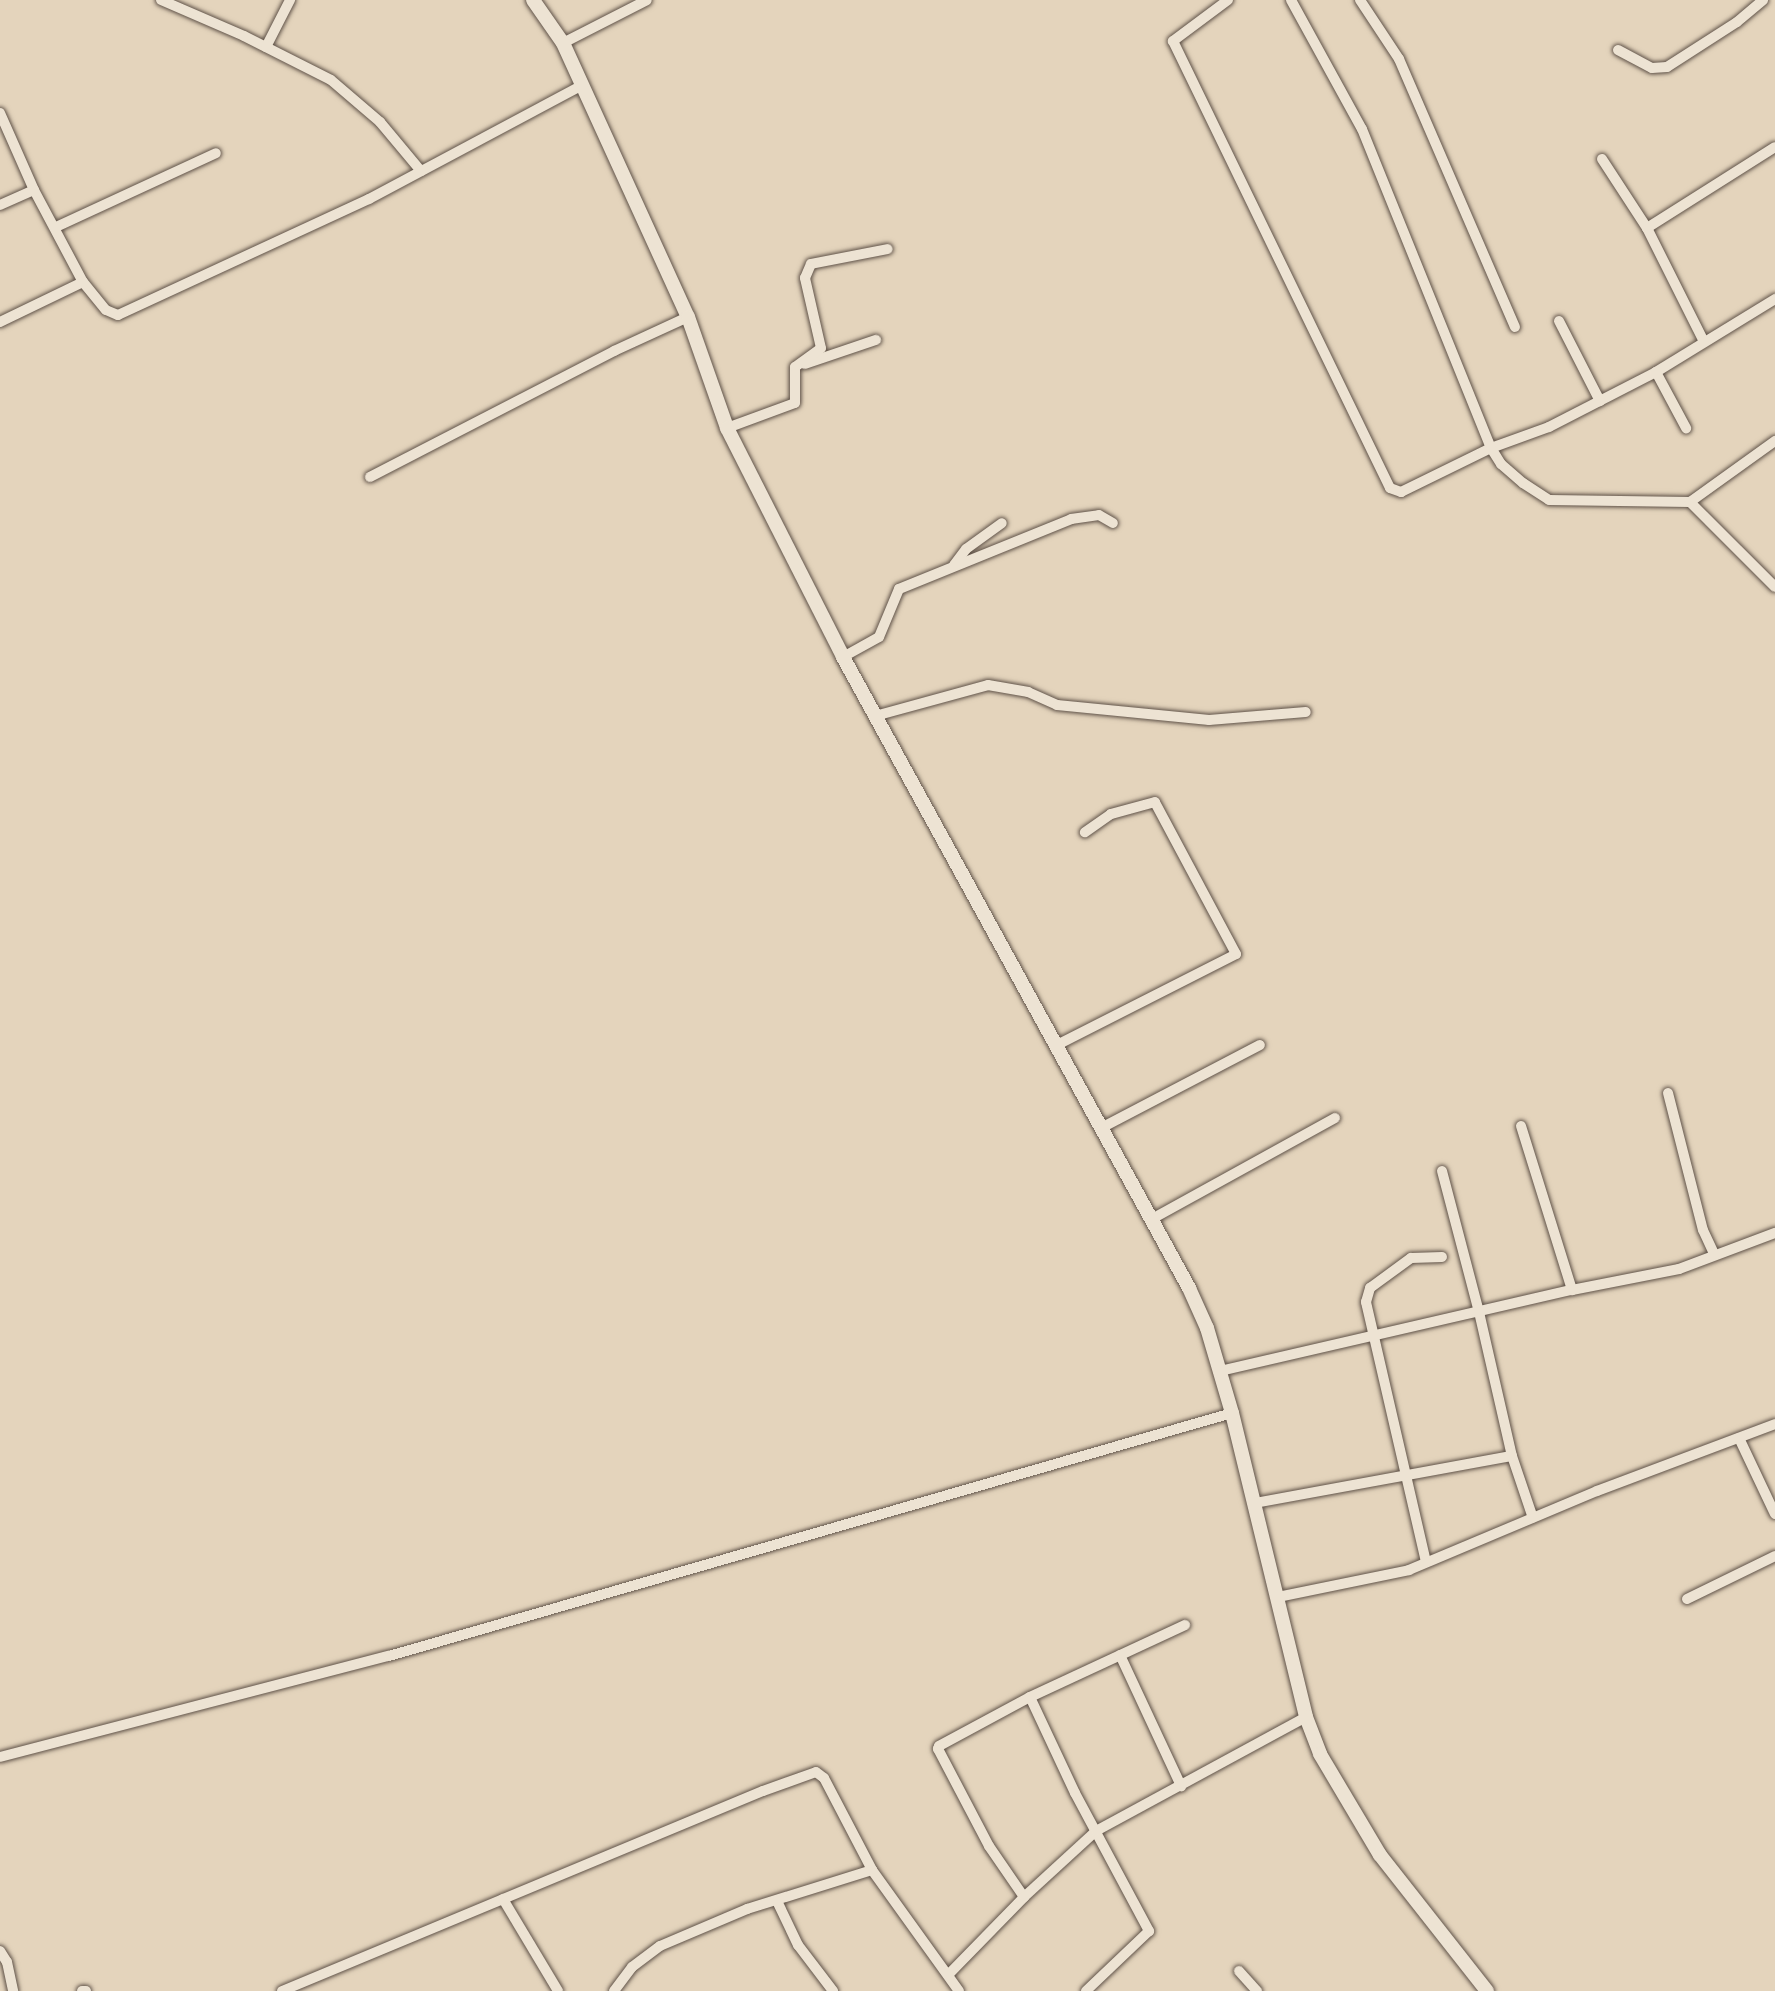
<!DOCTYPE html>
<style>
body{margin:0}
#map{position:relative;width:1775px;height:1991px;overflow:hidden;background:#e4d4bc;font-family:"Old Standard TT",serif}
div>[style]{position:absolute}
.roads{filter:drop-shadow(0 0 2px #5f5248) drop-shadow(0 0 2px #5f5248)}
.minor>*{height:10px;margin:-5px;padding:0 5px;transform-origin:5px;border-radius:5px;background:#ede3d3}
.secondary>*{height:14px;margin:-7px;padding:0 7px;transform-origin:7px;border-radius:7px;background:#ede3d3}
span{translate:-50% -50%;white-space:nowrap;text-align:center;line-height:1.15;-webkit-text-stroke:7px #ede3d3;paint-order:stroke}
</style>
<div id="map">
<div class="roads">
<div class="minor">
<i style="left:161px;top:0;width:90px;rotate:23.4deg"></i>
<i style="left:244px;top:36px;width:97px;rotate:26.8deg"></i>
<i style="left:331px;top:80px;width:65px;rotate:40.6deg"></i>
<i style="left:380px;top:122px;width:64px;rotate:50.1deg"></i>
<i style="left:1228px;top:0;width:69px;rotate:143.3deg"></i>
<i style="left:1173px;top:41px;width:497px;rotate:64.1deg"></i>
<i style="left:1390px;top:488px;width:12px;rotate:20deg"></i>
<i style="left:1401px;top:492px;width:100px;rotate:-26.1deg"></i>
<i style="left:1491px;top:448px;width:62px;rotate:-19.9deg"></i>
<i style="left:1549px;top:427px;width:120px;rotate:-27.2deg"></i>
<i style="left:1656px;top:372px;width:140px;rotate:-31.5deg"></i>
<i style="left:1291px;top:0;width:147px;rotate:61.2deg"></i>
<i style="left:1362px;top:129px;width:344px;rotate:68deg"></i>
<i style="left:1491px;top:448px;width:19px;rotate:58deg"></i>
<i style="left:1501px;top:464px;width:29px;rotate:41deg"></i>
<i style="left:1523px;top:483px;width:31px;rotate:33deg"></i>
<i style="left:1549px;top:500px;width:141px;rotate:0.8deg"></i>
<i style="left:1690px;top:502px;width:105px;rotate:-35.7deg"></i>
<i style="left:1360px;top:0;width:71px;rotate:56.5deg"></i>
<i style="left:1399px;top:59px;width:292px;rotate:66.6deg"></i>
<i style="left:563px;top:43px;width:94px;rotate:-27.1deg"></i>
<i style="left:266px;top:47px;width:53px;rotate:-62.9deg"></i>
<i style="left:1618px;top:50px;width:38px;rotate:28deg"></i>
<i style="left:1652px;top:68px;width:15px;rotate:-4deg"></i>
<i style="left:1667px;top:67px;width:83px;rotate:-32.7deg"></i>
<i style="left:1737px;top:22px;width:34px;rotate:-40deg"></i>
<i style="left:0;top:113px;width:84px;rotate:66.2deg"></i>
<i style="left:34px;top:190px;width:104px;rotate:62deg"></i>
<i style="left:83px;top:282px;width:36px;rotate:51deg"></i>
<i style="left:106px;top:310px;width:13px;rotate:23deg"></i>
<i style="left:118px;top:315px;width:277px;rotate:-24.8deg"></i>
<i style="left:369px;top:199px;width:240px;rotate:-28.1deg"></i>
<i style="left:1602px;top:159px;width:82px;rotate:56.9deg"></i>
<i style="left:1647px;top:228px;width:127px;rotate:63.4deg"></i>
<i style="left:0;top:205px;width:37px;rotate:-24deg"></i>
<i style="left:56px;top:227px;width:176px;rotate:-24.8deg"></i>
<i style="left:1647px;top:228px;width:151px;rotate:-32.3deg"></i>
<i style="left:1559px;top:321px;width:90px;rotate:62.9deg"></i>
<i style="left:0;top:322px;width:92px;rotate:-25.7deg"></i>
<i style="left:805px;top:364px;width:75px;rotate:-18.7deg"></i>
<i style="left:1656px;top:372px;width:64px;rotate:61.8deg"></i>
<i style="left:727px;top:428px;width:72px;rotate:-20.2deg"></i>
<i style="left:795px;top:403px;width:36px;rotate:-90deg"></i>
<i style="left:795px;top:367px;width:32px;rotate:-36deg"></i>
<i style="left:821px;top:348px;width:72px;rotate:-102.9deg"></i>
<i style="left:805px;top:278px;width:15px;rotate:-67deg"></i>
<i style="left:811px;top:264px;width:78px;rotate:-11deg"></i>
<i style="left:370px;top:477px;width:275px;rotate:-27.3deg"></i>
<i style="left:614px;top:351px;width:81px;rotate:-24.7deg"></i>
<i style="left:1690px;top:502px;width:120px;rotate:45deg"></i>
<i style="left:954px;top:565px;width:20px;rotate:-53deg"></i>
<i style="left:966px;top:549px;width:44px;rotate:-35.8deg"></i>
<i style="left:843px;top:657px;width:41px;rotate:-29.1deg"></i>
<i style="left:879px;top:637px;width:52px;rotate:-67.4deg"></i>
<i style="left:899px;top:589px;width:186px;rotate:-22.1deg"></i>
<i style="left:1071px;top:519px;width:28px;rotate:-8deg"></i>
<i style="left:1099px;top:515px;width:16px;rotate:30deg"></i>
<i style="left:875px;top:716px;width:117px;rotate:-15.3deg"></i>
<i style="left:988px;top:685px;width:41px;rotate:9.9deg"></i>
<i style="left:1028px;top:692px;width:32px;rotate:24deg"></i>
<i style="left:1057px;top:705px;width:153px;rotate:5.6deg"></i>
<i style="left:1209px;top:720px;width:97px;rotate:-4.7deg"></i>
<i style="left:1055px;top:1046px;width:203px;rotate:-26.9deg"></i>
<i style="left:1236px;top:954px;width:172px;rotate:-118.1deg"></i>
<i style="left:1155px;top:802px;width:46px;rotate:164.7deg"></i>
<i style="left:1111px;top:814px;width:32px;rotate:145deg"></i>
<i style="left:1668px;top:1093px;width:141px;rotate:75.7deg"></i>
<i style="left:1703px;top:1230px;width:26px;rotate:65deg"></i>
<i style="left:1521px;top:1126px;width:172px;rotate:72.7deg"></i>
<i style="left:1103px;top:1127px;width:177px;rotate:-27.6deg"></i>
<i style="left:1442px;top:1171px;width:146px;rotate:75.3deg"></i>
<i style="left:1479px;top:1312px;width:148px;rotate:77.1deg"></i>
<i style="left:1512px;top:1456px;width:65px;rotate:71.3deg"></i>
<i style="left:1152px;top:1219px;width:209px;rotate:-28.9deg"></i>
<i style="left:1220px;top:1371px;width:361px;rotate:-13deg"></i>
<i style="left:1572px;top:1290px;width:109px;rotate:-11.1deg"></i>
<i style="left:1679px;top:1269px;width:103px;rotate:-20.6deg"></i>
<i style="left:1739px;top:1438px;width:84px;rotate:64.7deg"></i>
<i style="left:1255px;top:1503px;width:261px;rotate:-10.4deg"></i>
<i style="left:1426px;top:1562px;width:267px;rotate:-103deg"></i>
<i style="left:1366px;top:1302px;width:15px;rotate:-74deg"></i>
<i style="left:1370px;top:1288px;width:51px;rotate:-36.2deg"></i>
<i style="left:1411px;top:1258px;width:31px;rotate:-2deg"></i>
<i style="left:1278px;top:1597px;width:134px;rotate:-11.6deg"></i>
<i style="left:1409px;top:1570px;width:204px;rotate:-22.8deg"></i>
<i style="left:1597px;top:1491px;width:190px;rotate:-20.6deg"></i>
<i style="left:1687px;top:1599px;width:98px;rotate:-26deg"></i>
<i style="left:1120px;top:1655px;width:145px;rotate:65deg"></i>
<i style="left:1030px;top:1697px;width:106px;rotate:64.9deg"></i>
<i style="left:1075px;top:1793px;width:157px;rotate:61.8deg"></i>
<i style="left:1149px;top:1931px;width:87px;rotate:136.4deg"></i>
<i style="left:0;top:1757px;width:402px;rotate:-14.6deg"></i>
<i style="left:389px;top:1656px;width:877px;rotate:-16.08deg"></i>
<i style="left:1024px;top:1897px;width:62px;rotate:-124.5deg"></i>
<i style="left:989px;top:1846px;width:110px;rotate:-117.7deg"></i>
<i style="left:938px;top:1749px;width:3px;rotate:-72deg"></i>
<i style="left:939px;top:1746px;width:103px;rotate:-28.3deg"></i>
<i style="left:1030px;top:1697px;width:171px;rotate:-24.9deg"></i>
<i style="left:503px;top:1899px;width:107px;rotate:59.1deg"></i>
<i style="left:777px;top:1901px;width:49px;rotate:64.5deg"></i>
<i style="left:798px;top:1945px;width:58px;rotate:52.7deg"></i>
<i style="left:0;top:1951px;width:13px;rotate:58deg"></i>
<i style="left:7px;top:1962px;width:30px;rotate:78deg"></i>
<i style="left:1239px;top:1971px;width:27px;rotate:48deg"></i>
<i style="left:948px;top:1975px;width:109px;rotate:-45.7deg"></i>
<i style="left:1024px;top:1897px;width:98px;rotate:-42.5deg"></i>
<i style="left:1096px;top:1831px;width:239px;rotate:-28.5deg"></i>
<i style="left:82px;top:1991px;width:4px"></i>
<i style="left:282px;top:1991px;width:521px;rotate:-22.58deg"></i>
<i style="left:763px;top:1791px;width:56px;rotate:-19.7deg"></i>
<i style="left:816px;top:1772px;width:10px;rotate:37deg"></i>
<i style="left:824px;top:1778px;width:104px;rotate:62.4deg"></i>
<i style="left:872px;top:1870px;width:149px;rotate:54.3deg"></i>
<i style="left:614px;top:1991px;width:30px;rotate:-53deg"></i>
<i style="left:632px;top:1967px;width:35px;rotate:-37deg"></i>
<i style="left:660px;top:1946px;width:95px;rotate:-23deg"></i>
<i style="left:747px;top:1909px;width:131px;rotate:-17.3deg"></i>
</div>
<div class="secondary">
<i style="left:533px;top:0;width:52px;rotate:55.1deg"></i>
<i style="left:563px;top:43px;width:301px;rotate:65.5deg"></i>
<i style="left:688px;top:317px;width:118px;rotate:70.6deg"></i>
<i style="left:727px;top:428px;width:257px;rotate:63.1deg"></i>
<i style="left:843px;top:657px;width:720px;rotate:61.26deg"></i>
<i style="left:1189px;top:1288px;width:44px;rotate:65.8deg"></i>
<i style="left:1207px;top:1328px;width:89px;rotate:73.6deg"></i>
<i style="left:1232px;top:1413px;width:313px;rotate:76.3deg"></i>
<i style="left:1306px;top:1717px;width:40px;rotate:69deg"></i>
<i style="left:1320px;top:1754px;width:117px;rotate:59.3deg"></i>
<i style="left:1380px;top:1855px;width:173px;rotate:51.8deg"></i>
</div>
</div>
</div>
